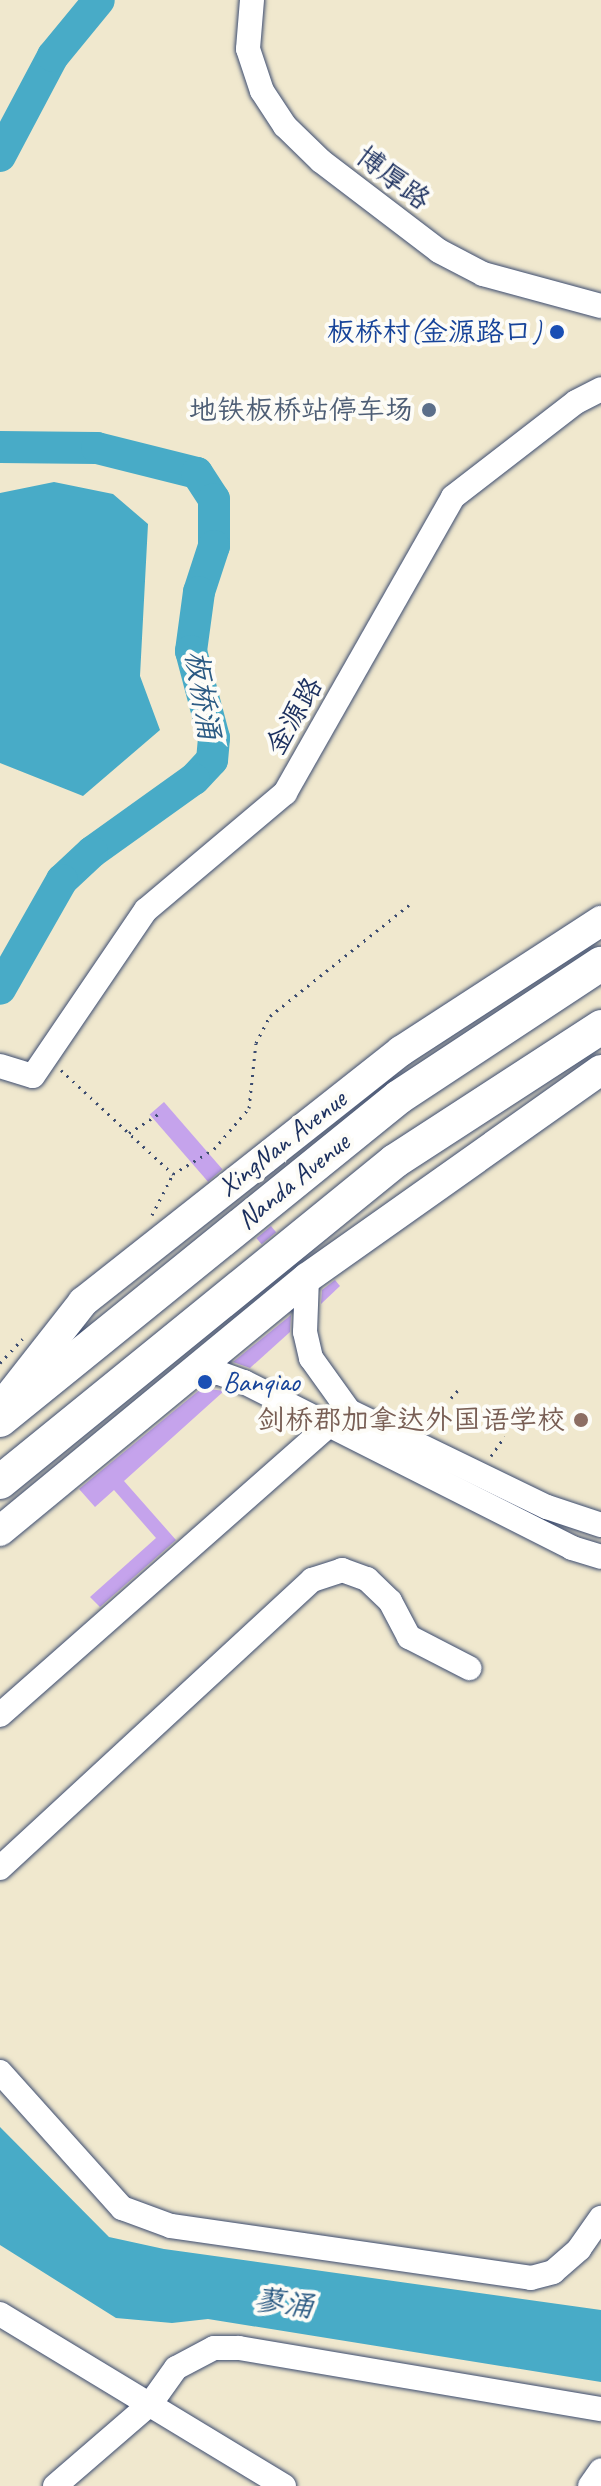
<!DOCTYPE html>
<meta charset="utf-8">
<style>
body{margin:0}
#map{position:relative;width:601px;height:2486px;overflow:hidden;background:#f0e8ce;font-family:Caveat,"LXGW WenKai TC",sans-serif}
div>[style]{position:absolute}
.water>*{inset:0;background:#48abc7}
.river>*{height:32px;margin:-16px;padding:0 16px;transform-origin:16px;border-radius:16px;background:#48abc7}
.building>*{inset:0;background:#c5a3ec;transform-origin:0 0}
.path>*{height:3px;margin-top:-1.5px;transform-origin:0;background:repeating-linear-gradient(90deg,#3b4b6f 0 2px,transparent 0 8px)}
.roads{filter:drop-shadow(0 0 2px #3b4b6f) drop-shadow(0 0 2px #3b4b6f)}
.minor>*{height:24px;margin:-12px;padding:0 12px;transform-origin:12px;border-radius:12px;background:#fff}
.major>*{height:30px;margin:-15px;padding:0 15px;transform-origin:15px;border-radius:15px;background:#fff}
.highway>*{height:34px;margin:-17px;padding:0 17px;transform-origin:17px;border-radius:17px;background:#fff}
.dots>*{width:22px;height:22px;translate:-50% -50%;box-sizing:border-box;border:4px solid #fdfcf7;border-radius:50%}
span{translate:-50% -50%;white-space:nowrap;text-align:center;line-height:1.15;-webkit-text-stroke:8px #fdfcf7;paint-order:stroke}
.street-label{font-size:28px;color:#1b2f5e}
.transit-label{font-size:28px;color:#164399}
.right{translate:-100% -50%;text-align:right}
.left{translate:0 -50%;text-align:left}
.service-label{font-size:28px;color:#4e5e75}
.education-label{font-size:28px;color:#785e54}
.water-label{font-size:30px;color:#2b5a83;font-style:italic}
</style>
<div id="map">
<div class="water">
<i style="clip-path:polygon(54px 482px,113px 494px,148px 524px,140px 676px,160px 730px,83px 796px,0 763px,0 493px)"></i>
<i style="clip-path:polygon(0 2127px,109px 2237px,164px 2249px,601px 2310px,601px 2382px,208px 2319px,172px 2323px,116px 2318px,0 2245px)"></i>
</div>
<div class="river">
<i style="left:0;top:156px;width:113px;rotate:-62.1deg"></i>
<i style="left:53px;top:56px;width:72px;rotate:-50.6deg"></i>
<i style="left:0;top:447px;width:97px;rotate:0.6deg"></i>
<i style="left:97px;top:448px;width:103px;rotate:14deg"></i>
<i style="left:197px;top:473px;width:31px;rotate:57deg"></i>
<i style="left:214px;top:499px;width:47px;rotate:90deg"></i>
<i style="left:214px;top:546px;width:48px;rotate:108.1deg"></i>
<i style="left:199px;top:592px;width:60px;rotate:97.7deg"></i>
<i style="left:191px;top:651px;width:90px;rotate:75.2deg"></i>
<i style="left:214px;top:738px;width:22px;rotate:95deg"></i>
<i style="left:212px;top:760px;width:26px;rotate:133deg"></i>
<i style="left:194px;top:779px;width:125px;rotate:144.4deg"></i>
<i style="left:92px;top:852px;width:41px;rotate:137deg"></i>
<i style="left:62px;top:880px;width:125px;rotate:119.6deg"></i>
</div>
<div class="building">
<i style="left:164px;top:1102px;width:89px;height:19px;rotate:49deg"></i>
<i style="left:271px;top:1226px;width:8px;height:19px;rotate:50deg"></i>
<i style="clip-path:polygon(335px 1280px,340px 1286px,321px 1304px,322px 1290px)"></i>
<i style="clip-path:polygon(291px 1315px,290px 1332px,250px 1368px,233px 1362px)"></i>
<i style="clip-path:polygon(202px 1388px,224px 1391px,124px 1481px,176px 1540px,100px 1607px,90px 1597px,156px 1538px,114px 1490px,95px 1507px,79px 1489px)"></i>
</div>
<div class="path">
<i style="left:61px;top:1070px;width:153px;rotate:42.9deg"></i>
<i style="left:173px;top:1174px;width:48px;rotate:-31.4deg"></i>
<i style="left:214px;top:1149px;width:54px;rotate:-49.5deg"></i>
<i style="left:249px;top:1108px;width:65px;rotate:-83.9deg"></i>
<i style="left:256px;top:1043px;width:30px;rotate:-63deg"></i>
<i style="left:270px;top:1016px;width:178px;rotate:-38.6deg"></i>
<i style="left:129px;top:1133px;width:35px;rotate:-33deg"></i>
<i style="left:152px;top:1215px;width:46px;rotate:-62.9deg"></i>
<i style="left:0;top:1363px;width:33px;rotate:-47deg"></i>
<i style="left:451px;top:1398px;width:12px;rotate:-48deg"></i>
<i style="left:491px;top:1456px;width:24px;rotate:-55deg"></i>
</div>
<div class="roads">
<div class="minor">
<i style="left:252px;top:0;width:49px;rotate:94.7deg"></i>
<i style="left:248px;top:49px;width:44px;rotate:71.6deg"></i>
<i style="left:262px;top:91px;width:42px;rotate:56.7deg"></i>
<i style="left:285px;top:126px;width:50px;rotate:44.2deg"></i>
<i style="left:321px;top:161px;width:148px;rotate:37.3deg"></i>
<i style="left:439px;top:251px;width:50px;rotate:27.6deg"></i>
<i style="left:483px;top:274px;width:122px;rotate:15.2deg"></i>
<i style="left:0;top:1066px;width:34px;rotate:17deg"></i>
<i style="left:33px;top:1076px;width:201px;rotate:-55.8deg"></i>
<i style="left:146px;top:910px;width:182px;rotate:-40.1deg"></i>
<i style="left:285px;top:793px;width:340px;rotate:-60.4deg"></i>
<i style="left:453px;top:497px;width:155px;rotate:-37.7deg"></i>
<i style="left:576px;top:402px;width:28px;rotate:-27deg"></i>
<i style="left:307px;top:1278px;width:54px;rotate:92.1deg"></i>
<i style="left:305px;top:1332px;width:27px;rotate:77deg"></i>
<i style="left:311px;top:1358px;width:65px;rotate:54.4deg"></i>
<i style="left:349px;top:1411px;width:220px;rotate:25.9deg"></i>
<i style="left:547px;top:1507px;width:57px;rotate:18.4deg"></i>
<i style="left:190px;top:1373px;width:29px"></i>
<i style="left:219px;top:1373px;width:27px;rotate:20deg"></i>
<i style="left:244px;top:1382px;width:368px;rotate:26.8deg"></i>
<i style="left:572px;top:1548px;width:30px;rotate:17deg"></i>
<i style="left:0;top:1715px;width:439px;rotate:-41.4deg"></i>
<i style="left:0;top:1868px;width:425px;rotate:-42.7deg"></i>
<i style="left:312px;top:1580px;width:32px;rotate:-18deg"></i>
<i style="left:342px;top:1570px;width:27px;rotate:20deg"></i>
<i style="left:367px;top:1579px;width:32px;rotate:44deg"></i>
<i style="left:390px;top:1601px;width:41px;rotate:62.2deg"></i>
<i style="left:409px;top:1637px;width:68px;rotate:27.3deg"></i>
<i style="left:0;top:2072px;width:183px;rotate:48.1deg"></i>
<i style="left:122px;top:2208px;width:52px;rotate:20.2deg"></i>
<i style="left:171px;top:2226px;width:364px;rotate:8.2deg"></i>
<i style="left:531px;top:2278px;width:23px;rotate:-15deg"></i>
<i style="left:553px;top:2272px;width:35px;rotate:-41deg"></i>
<i style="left:579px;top:2249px;width:38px;rotate:-55deg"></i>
<i style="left:0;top:2314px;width:332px;rotate:31.2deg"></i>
<i style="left:55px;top:2486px;width:127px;rotate:-40.8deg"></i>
<i style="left:151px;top:2403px;width:43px;rotate:-54.5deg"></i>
<i style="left:176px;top:2368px;width:43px;rotate:-27.8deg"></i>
<i style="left:214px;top:2348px;width:25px"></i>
<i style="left:239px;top:2348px;width:367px;rotate:9.6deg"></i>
<i style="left:590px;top:2486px;width:19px;rotate:-55deg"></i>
</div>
<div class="major">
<i style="left:0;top:1408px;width:135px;rotate:-51.9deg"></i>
<i style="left:83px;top:1302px;width:405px;rotate:-38.3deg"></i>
<i style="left:401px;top:1051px;width:239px;rotate:-33deg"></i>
<i style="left:0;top:1531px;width:398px;rotate:-39.5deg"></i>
<i style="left:307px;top:1278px;width:360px;rotate:-35.3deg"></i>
</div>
<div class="highway">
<i style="left:0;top:1420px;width:513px;rotate:-38.99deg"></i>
<i style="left:399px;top:1097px;width:242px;rotate:-33.4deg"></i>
<i style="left:0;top:1482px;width:509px;rotate:-39.1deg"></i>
<i style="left:395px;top:1161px;width:246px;rotate:-33deg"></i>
</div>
</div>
<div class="dots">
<i style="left:557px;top:332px;background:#1a4fb4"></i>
<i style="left:429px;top:410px;background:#5c6f8a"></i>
<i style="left:205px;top:1382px;background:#1a4fb4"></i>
<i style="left:581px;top:1420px;background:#8d6e63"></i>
</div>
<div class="street-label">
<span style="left:393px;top:178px;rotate:37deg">博厚路</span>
<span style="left:294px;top:716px;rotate:-60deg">金源路</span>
<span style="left:282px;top:1143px;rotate:-38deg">XingNan Avenue</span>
<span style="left:293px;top:1181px;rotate:-39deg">Nanda Avenue</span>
</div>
<div class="transit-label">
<span class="right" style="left:541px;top:332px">板桥村(金源路口)</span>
<span class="left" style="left:223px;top:1382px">Banqiao</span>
</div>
<div class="service-label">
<span class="right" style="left:413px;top:410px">地铁板桥站停车场</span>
</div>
<div class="education-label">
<span class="right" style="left:565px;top:1420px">剑桥郡加拿达外国语学校</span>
</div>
<div class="water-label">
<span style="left:203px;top:695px;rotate:81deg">板桥涌</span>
<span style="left:284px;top:2303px;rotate:8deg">蓼涌</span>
</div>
</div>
